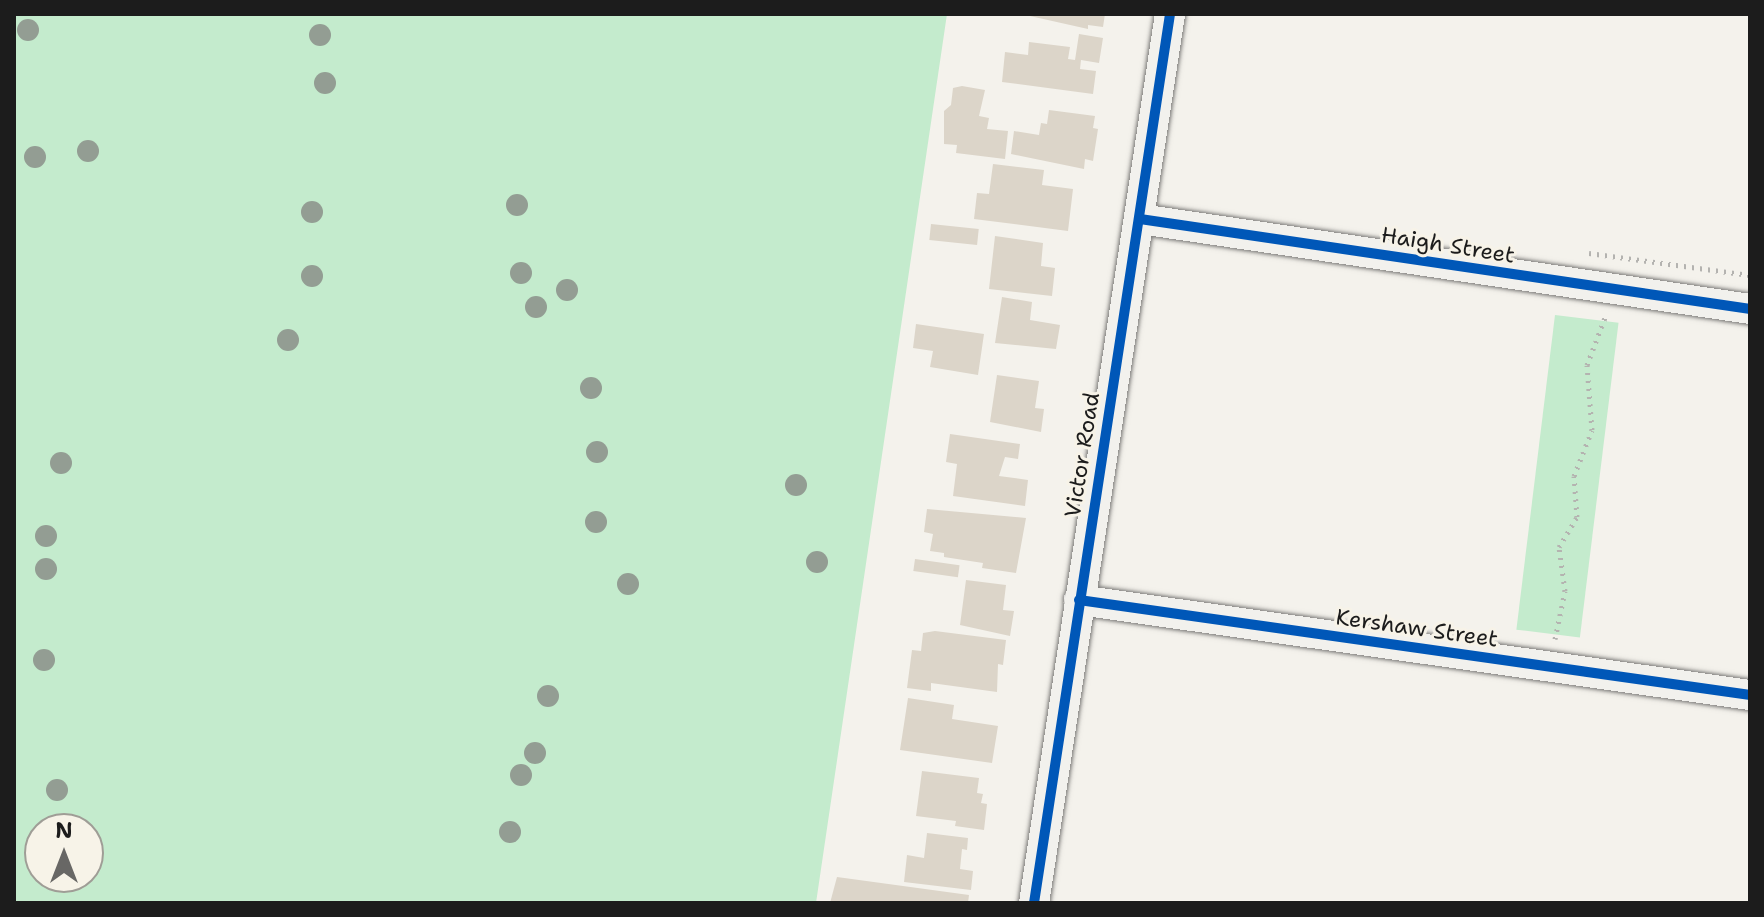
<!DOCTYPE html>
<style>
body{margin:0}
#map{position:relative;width:1764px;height:917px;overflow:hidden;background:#f4f2ec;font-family:"Shantell Sans",sans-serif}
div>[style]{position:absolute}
.green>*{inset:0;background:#c4ebcd;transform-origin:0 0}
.building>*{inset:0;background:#dcd5c9;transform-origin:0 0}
.path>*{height:5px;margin-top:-2.5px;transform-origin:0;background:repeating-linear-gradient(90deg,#b4b3b0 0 2px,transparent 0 8px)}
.roads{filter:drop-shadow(0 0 2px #7d7c7a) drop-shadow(0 0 2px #7d7c7a)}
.minor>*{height:30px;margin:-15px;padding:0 15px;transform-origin:15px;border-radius:15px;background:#f2f1ed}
.cycleway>*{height:10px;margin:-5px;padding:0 5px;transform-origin:5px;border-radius:5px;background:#0057b8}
.trees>*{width:22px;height:22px;margin:-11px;border-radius:50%;background:#939d93}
span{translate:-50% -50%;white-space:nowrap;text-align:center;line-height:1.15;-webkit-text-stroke:6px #f7f3e8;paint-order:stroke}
.street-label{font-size:22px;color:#1c1c1c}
.frame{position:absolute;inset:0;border:16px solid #1c1c1c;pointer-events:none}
.north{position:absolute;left:24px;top:813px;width:80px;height:80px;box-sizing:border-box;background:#f7f3e8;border:2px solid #9f9d96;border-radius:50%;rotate:0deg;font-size:22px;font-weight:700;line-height:32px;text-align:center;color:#1c1c1c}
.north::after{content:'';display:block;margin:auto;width:28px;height:36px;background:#686765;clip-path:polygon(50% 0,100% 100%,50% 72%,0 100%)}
</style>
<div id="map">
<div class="green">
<i style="clip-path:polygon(evenodd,14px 14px,947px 14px,816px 903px,14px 903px,14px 14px,40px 829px,88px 829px,88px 877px,40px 877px,40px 829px)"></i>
<i style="left:1555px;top:315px;width:64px;height:317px;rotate:7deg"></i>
</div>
<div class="building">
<i style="clip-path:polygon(1021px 14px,1105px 14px,1103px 27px,1088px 25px,1088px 29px)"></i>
<i style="clip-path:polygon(1079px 34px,1103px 38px,1099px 63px,1081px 60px,1080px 69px,1096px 71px,1093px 94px,1002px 82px,1005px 52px,1028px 55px,1029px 42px,1070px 47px,1068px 59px,1075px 60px)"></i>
<i style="clip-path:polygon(962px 86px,985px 90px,979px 116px,989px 118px,987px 129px,1008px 131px,1005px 159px,956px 153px,957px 145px,944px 144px,944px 111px,951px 105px,953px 88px)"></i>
<i style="clip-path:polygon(1049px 110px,1095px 116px,1093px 128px,1098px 129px,1093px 161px,1085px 159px,1084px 169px,1011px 154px,1014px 131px,1039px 135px,1041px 123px,1047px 124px)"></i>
<i style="clip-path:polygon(993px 164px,1044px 170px,1042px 185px,1073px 189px,1068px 231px,974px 219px,977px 193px,989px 194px)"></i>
<i style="left:931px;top:224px;width:48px;height:16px;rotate:6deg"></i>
<i style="clip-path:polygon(995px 236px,1043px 243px,1041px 266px,1055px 268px,1052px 296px,989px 289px)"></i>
<i style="clip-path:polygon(1002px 297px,1032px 302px,1030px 320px,1060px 325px,1056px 349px,995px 343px)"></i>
<i style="clip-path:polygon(916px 324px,984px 334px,978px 375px,930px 367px,933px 351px,913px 348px)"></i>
<i style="clip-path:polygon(997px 375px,1039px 381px,1035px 408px,1044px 409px,1041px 432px,990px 422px)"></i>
<i style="clip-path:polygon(950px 434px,1020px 444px,1018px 459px,1005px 457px,999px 476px,1028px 480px,1025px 506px,953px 496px,957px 464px,946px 462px)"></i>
<i style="clip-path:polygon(927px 509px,1026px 518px,1016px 573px,982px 568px,983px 563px,944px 557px,944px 553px,930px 551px,933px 534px,924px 532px)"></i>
<i style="left:915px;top:559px;width:45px;height:12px;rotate:8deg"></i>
<i style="clip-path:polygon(966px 580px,1006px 585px,1003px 610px,1014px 611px,1010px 636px,960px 625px)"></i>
<i style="clip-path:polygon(935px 631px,1006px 640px,1003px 665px,998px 664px,997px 692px,931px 683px,931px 691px,907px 688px,912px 650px,921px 651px,923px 633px)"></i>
<i style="clip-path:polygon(908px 698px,954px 705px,952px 719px,998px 726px,992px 763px,900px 750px)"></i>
<i style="clip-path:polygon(922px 771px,979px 778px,977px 793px,983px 794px,981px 803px,987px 804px,984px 830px,955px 826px,956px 821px,916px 816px)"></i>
<i style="clip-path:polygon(927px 833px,968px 838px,967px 850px,962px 849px,960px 869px,973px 871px,971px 890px,904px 882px,907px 855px,924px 858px)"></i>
<i style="clip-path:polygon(837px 877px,969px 895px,968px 903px,830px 903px)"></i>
</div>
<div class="path">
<i style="left:1589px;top:253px;width:162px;rotate:7.8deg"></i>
<i style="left:1555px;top:639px;width:49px;rotate:-78.2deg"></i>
<i style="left:1565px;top:591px;width:44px;rotate:-97.8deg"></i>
<i style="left:1559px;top:547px;width:35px;rotate:-59deg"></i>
<i style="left:1577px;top:517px;width:41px;rotate:-94.2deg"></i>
<i style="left:1574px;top:476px;width:49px;rotate:-68.6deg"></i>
<i style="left:1592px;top:430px;width:65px;rotate:-94.4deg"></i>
<i style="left:1587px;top:365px;width:53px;rotate:-69.2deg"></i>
<i style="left:127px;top:903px;width:6px;rotate:-90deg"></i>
</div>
<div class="roads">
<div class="minor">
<i style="left:1140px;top:219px;width:617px;rotate:8.39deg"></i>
<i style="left:1079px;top:600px;width:678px;rotate:8.06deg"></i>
<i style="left:1034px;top:903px;width:899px;rotate:-81.3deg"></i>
</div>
</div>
<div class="cycleway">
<i style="left:1140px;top:219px;width:617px;rotate:8.39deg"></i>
<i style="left:1079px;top:600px;width:678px;rotate:8.06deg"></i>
<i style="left:1034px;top:903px;width:899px;rotate:-81.3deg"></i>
</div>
<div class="trees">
<i style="left:28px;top:30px"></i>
<i style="left:320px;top:35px"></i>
<i style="left:325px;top:83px"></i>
<i style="left:88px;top:151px"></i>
<i style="left:35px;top:157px"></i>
<i style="left:517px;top:205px"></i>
<i style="left:312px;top:212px"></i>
<i style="left:521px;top:273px"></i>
<i style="left:312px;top:276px"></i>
<i style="left:567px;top:290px"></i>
<i style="left:536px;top:307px"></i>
<i style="left:288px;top:340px"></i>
<i style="left:591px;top:388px"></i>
<i style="left:597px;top:452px"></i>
<i style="left:61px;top:463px"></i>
<i style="left:796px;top:485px"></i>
<i style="left:596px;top:522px"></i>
<i style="left:46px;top:536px"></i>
<i style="left:817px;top:562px"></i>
<i style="left:46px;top:569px"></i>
<i style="left:628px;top:584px"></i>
<i style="left:44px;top:660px"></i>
<i style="left:548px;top:696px"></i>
<i style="left:535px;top:753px"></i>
<i style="left:521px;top:775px"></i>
<i style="left:57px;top:790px"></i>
<i style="left:510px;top:832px"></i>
</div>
<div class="street-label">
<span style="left:1448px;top:245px;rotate:9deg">Haigh Street</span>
<span style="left:1082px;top:455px;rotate:-81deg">Victor Road</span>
<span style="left:1417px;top:628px;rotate:8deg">Kershaw Street</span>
</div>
<div class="frame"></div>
<div class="north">N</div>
</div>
